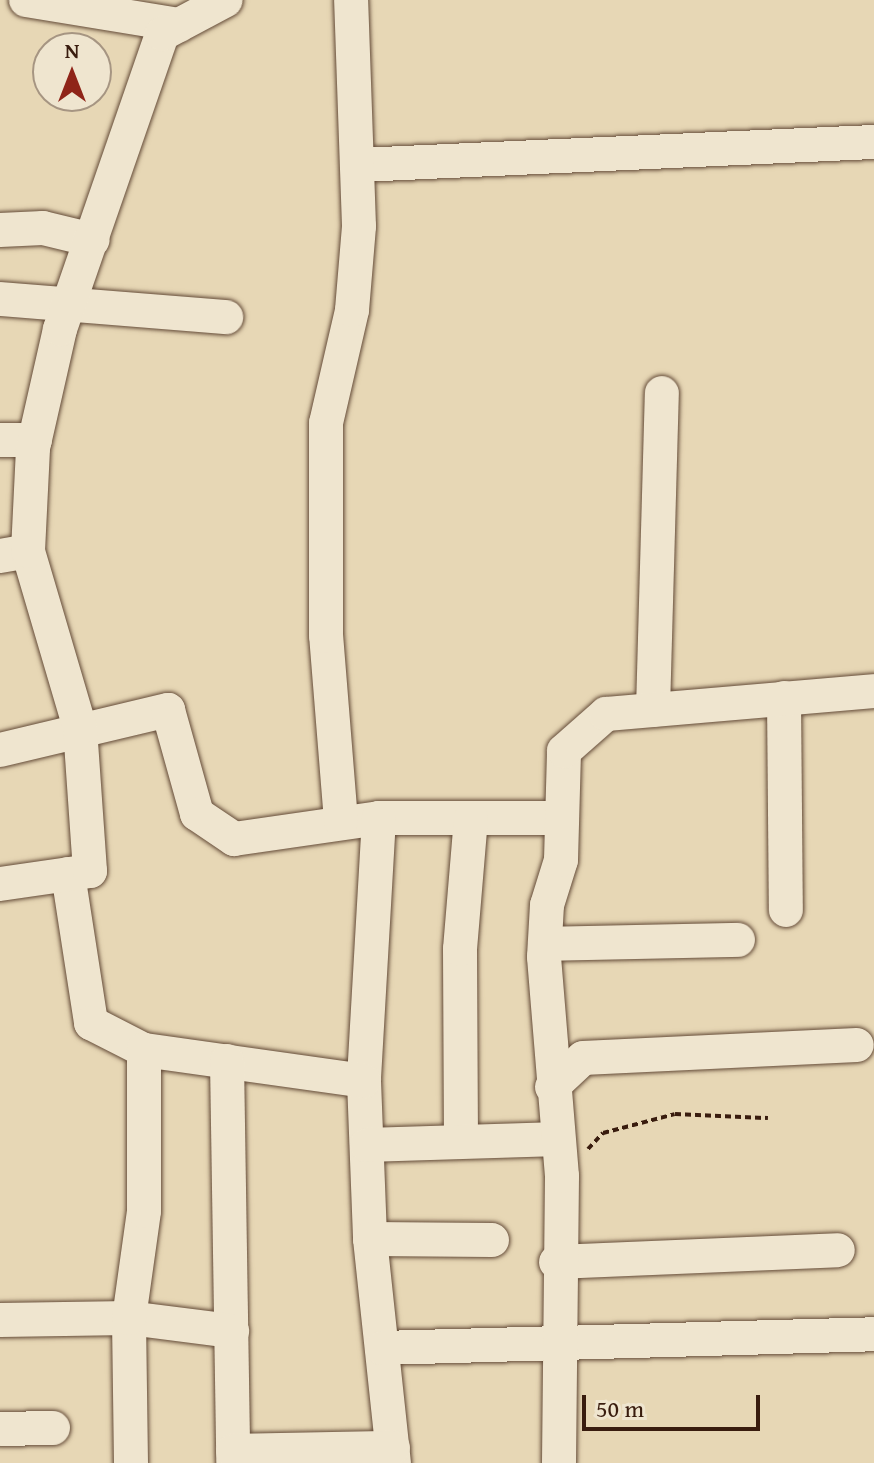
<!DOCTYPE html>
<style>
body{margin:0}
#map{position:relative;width:874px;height:1463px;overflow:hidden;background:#e7d7b5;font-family:"Gentium Book Plus",serif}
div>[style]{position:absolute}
.path>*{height:4px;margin-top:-2px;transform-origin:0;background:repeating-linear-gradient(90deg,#391c0e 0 6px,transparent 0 10px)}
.roads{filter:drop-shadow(0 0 2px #644b38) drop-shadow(0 0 2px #644b38)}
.minor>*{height:34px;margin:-17px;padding:0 17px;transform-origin:17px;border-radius:17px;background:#efe5cf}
span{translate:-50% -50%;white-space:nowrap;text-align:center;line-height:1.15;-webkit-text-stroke:6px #efe5cf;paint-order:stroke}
.north{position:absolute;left:32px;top:32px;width:80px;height:80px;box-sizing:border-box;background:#efe5cf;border:2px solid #a69582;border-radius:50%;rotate:0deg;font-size:22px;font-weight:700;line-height:32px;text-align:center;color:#391c0e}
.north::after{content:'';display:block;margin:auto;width:28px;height:36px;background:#8f2418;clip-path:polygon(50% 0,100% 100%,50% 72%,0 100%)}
.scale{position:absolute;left:582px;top:1395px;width:178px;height:36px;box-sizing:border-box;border:4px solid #391c0e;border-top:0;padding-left:10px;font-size:24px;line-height:28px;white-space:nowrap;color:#391c0e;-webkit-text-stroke:6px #efe5cf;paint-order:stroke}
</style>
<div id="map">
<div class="path">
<i style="left:588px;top:1149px;width:22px;rotate:-47deg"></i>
<i style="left:603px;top:1133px;width:74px;rotate:-14.8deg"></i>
<i style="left:675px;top:1114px;width:93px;rotate:2.5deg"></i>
</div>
<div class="roads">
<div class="minor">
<i style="left:26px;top:0;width:155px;rotate:9.3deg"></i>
<i style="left:359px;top:165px;width:516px;rotate:-2.56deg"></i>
<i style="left:0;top:230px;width:43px;rotate:-2.7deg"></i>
<i style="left:43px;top:228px;width:51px;rotate:13.5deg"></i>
<i style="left:0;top:299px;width:227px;rotate:4.6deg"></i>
<i style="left:0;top:440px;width:35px"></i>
<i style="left:0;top:556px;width:28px;rotate:-10deg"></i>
<i style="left:784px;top:698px;width:212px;rotate:89.5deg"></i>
<i style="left:653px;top:710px;width:317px;rotate:-88.4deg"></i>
<i style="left:0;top:750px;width:173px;rotate:-13.4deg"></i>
<i style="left:168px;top:710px;width:108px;rotate:74.4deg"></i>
<i style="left:197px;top:814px;width:45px;rotate:34deg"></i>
<i style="left:234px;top:839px;width:147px;rotate:-8.2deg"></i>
<i style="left:379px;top:818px;width:178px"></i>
<i style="left:379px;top:818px;width:263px;rotate:93.3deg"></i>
<i style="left:364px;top:1081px;width:158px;rotate:87.8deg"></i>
<i style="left:370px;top:1239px;width:225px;rotate:83.9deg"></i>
<i style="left:341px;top:821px;width:186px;rotate:-94.6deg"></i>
<i style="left:326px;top:636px;width:213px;rotate:-90deg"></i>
<i style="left:326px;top:423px;width:116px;rotate:-77deg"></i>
<i style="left:352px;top:310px;width:84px;rotate:-85.2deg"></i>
<i style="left:359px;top:226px;width:226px;rotate:-92deg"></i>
<i style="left:68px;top:874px;width:151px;rotate:81.2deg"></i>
<i style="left:91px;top:1023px;width:59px;rotate:27deg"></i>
<i style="left:144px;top:1050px;width:222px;rotate:8deg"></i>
<i style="left:0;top:884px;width:91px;rotate:-8.2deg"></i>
<i style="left:90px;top:871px;width:143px;rotate:-94deg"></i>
<i style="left:80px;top:728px;width:184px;rotate:-106.4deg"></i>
<i style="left:28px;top:551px;width:103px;rotate:-87.2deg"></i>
<i style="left:33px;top:448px;width:122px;rotate:-77.2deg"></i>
<i style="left:60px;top:329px;width:312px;rotate:-70.9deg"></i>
<i style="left:162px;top:34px;width:72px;rotate:-28deg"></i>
<i style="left:545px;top:944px;width:193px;rotate:-1.2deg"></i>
<i style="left:227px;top:1061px;width:402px;rotate:89.1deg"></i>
<i style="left:552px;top:1087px;width:42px;rotate:-43.1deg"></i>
<i style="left:583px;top:1058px;width:274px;rotate:-2.7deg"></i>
<i style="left:461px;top:1141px;width:192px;rotate:-90.3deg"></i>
<i style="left:460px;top:949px;width:131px;rotate:-85.2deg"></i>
<i style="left:367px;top:1145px;width:191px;rotate:-1.8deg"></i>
<i style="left:370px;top:1239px;width:122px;rotate:0.5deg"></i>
<i style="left:556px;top:1262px;width:282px;rotate:-2.4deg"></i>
<i style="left:0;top:1320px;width:129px;rotate:-0.9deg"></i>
<i style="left:129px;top:1318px;width:104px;rotate:7.2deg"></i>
<i style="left:382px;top:1348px;width:492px;rotate:-1.6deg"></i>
<i style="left:0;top:1429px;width:53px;rotate:-1.1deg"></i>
<i style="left:233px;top:1451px;width:160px;rotate:-1.1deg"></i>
<i style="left:131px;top:1463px;width:145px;rotate:-90.8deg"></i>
<i style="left:129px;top:1318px;width:108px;rotate:-82deg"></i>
<i style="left:144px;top:1211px;width:161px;rotate:-90deg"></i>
<i style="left:559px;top:1463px;width:287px;rotate:-89.4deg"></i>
<i style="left:562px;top:1176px;width:220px;rotate:-94.7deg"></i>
<i style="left:544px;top:957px;width:52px;rotate:-86.7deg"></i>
<i style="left:547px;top:905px;width:47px;rotate:-72.7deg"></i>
<i style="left:561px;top:860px;width:109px;rotate:-88.4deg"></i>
<i style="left:564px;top:751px;width:56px;rotate:-41.4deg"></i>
<i style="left:606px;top:714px;width:269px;rotate:-4.9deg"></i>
</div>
</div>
<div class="north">N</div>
<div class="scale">50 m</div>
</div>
